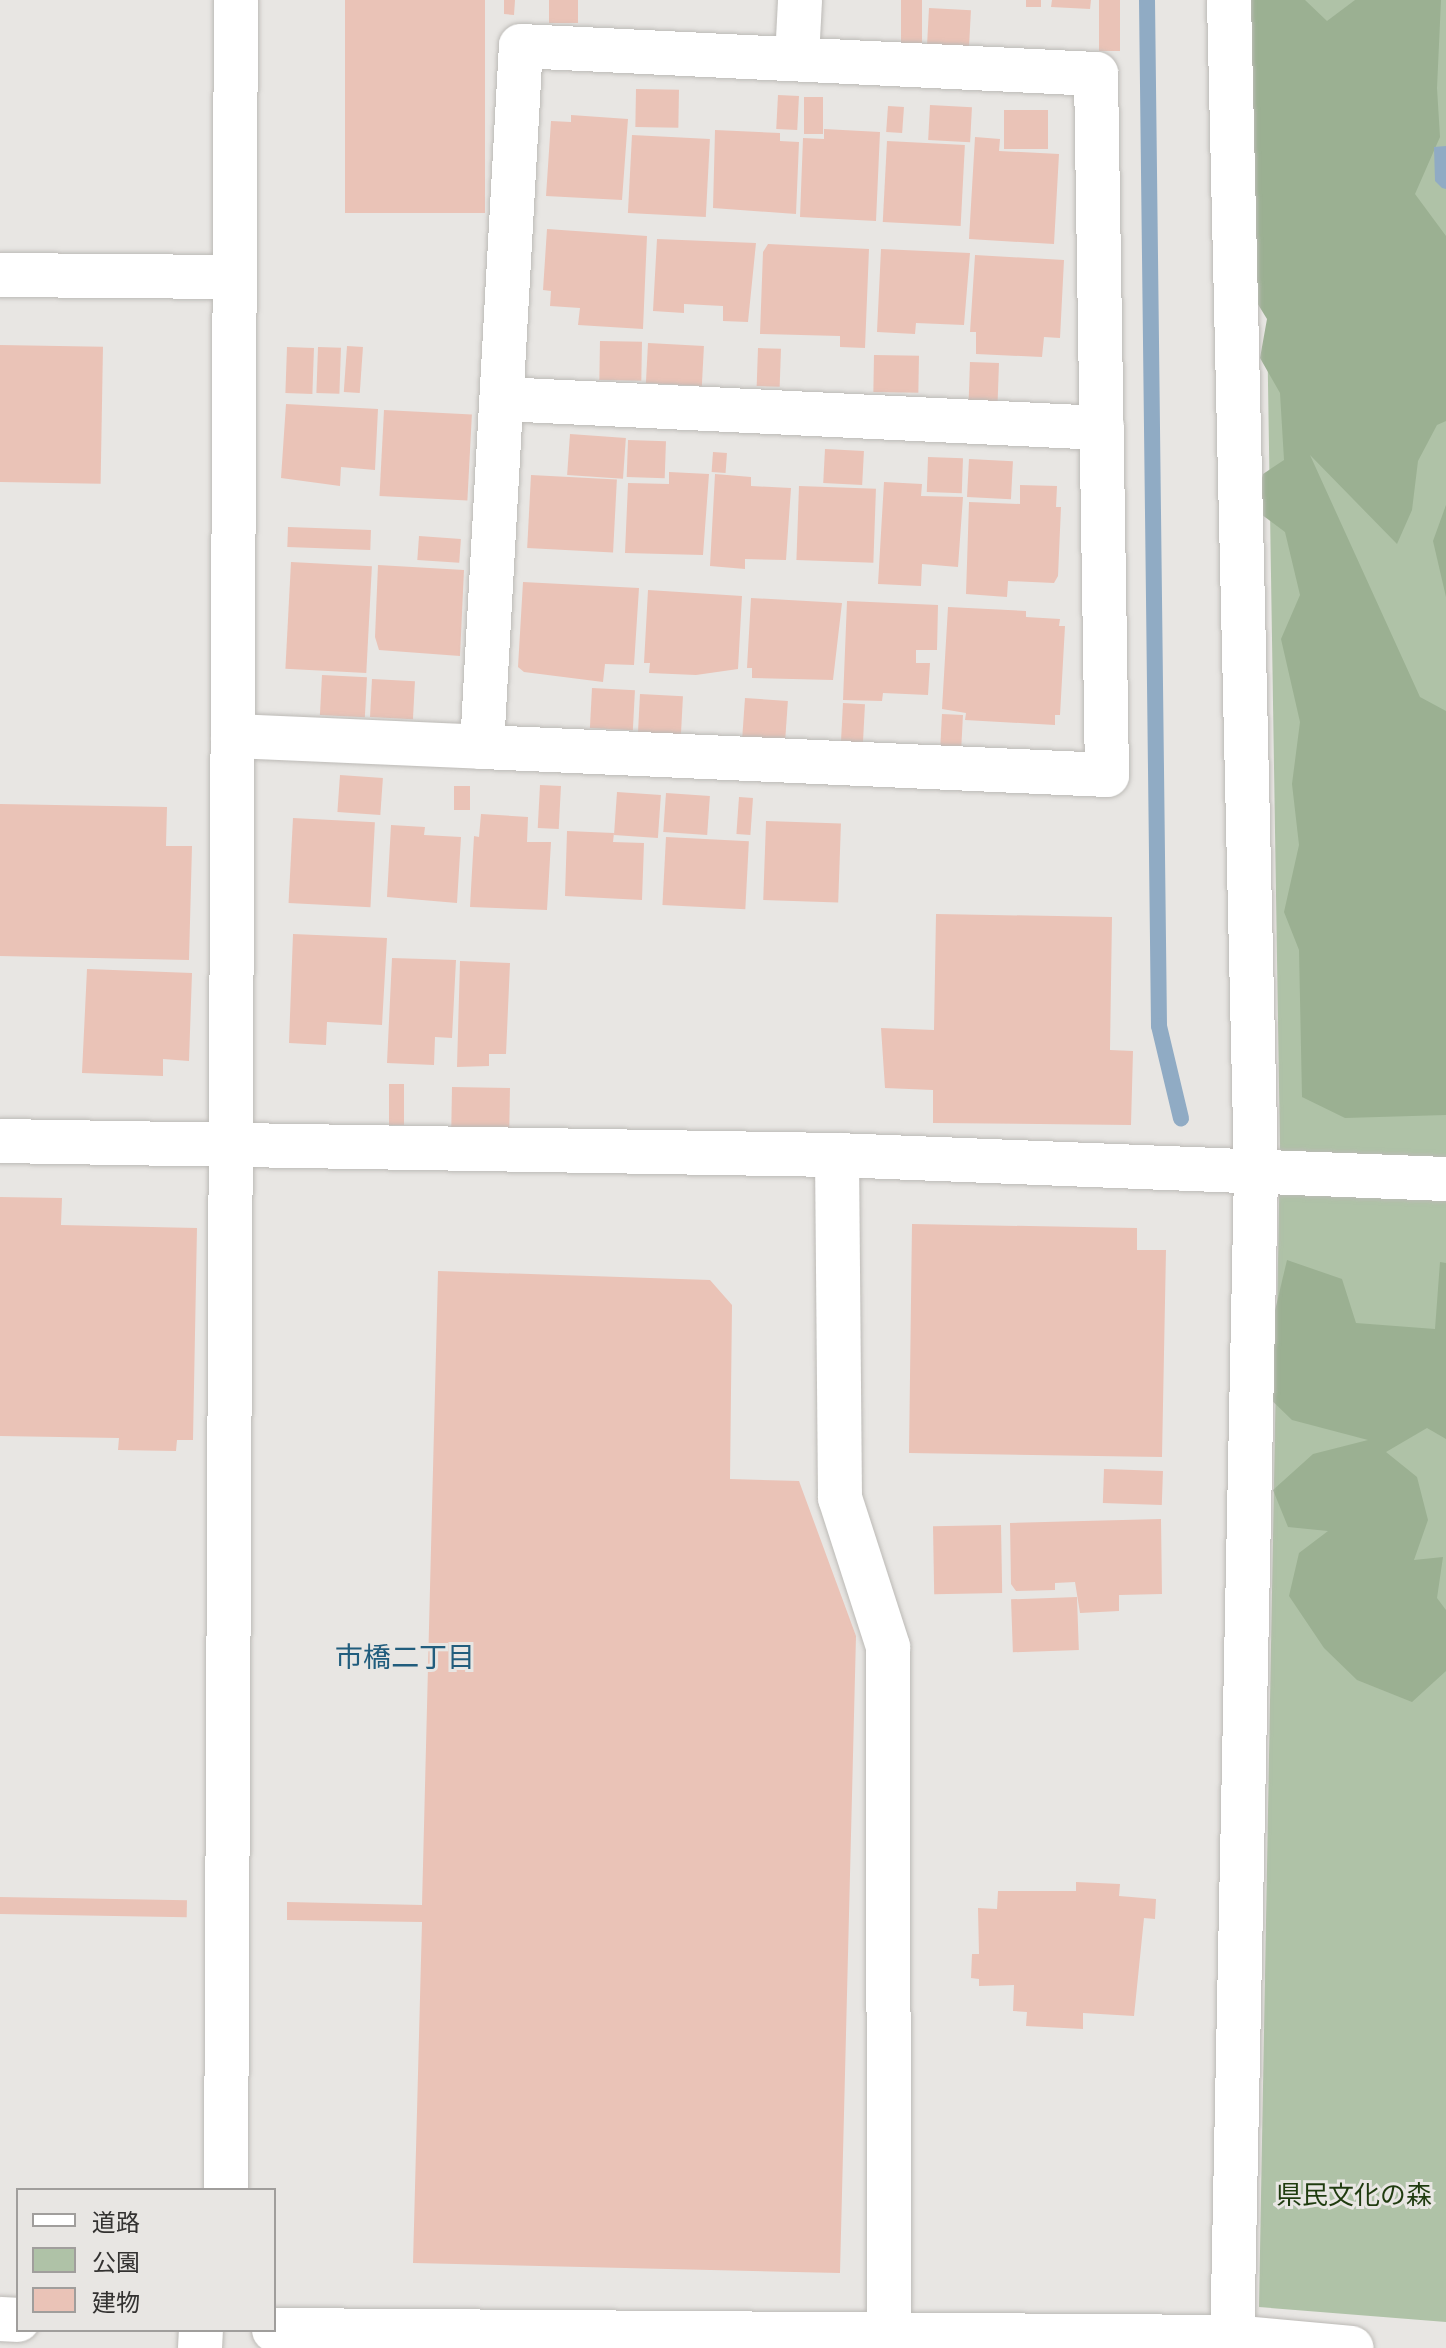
<!DOCTYPE html>
<meta charset="utf-8">
<style>
body{margin:0}
#map{position:relative;width:1446px;height:2348px;overflow:hidden;background:#e8e6e3;font-family:"Exo 2","Noto Sans JP",sans-serif}
div>[style]{position:absolute}
.green>*{inset:0;background:#afc2a7}
.forest>*{inset:0;background:#9bb092}
.water>*{inset:0;background:#90abc4}
.stream>*{height:16px;margin:-8px;padding:0 8px;transform-origin:8px;border-radius:8px;background:#90abc4}
.building>*{inset:0;background:#eac3b7;transform-origin:0 0}
.roads{filter:drop-shadow(0 0 2px #bcbab6) drop-shadow(0 0 2px #bcbab6)}
.minor>*{height:44px;margin:-22px;padding:0 22px;transform-origin:22px;border-radius:22px;background:#fff}
.tertiary>*{height:44px;margin:-22px;padding:0 22px;transform-origin:22px;border-radius:22px;background:#fff}
span{translate:-50% -50%;white-space:nowrap;text-align:center;line-height:1.15;-webkit-text-stroke:6px #e8e6e3;paint-order:stroke}
.park-label{font-size:26px;color:#1f3b0f}
.neighbourhood-label{font-size:28px;color:#215d7d}
.legend{position:absolute;left:16px;top:2188px;width:260px;height:144px;box-sizing:border-box;background:#e8e6e3;border:2px solid #a09e9c;margin:0;padding:10px 14px;list-style:none;font-size:24px;color:#333231}
.legend li{display:flex;align-items:center;gap:16px;height:40px}
.legend b{width:40px;border:2px solid #a09e9c}
</style>
<div id="map">
<div class="green">
<i style="clip-path:polygon(1262px 0,1446px 0,1446px 2322px,1259px 2307px,1280px 1150px)"></i>
</div>
<div class="forest">
<i style="clip-path:polygon(1234px 0,1305px 0,1327px 21px,1355px 0,1441px 0,1437px 88px,1440px 137px,1415px 194px,1446px 236px,1446px 421px,1437px 425px,1418px 461px,1412px 510px,1397px 544px,1310px 455px,1420px 697px,1446px 711px,1446px 1115px,1345px 1118px,1302px 1097px,1299px 950px,1284px 912px,1299px 845px,1292px 784px,1300px 722px,1281px 639px,1300px 595px,1285px 532px,1254px 509px,1263px 474px,1284px 460px,1280px 393px,1260px 358px,1267px 319px,1243px 280px)"></i>
<i style="clip-path:polygon(1446px 505px,1446px 597px,1433px 541px)"></i>
<i style="clip-path:polygon(1287px 1260px,1342px 1279px,1356px 1323px,1435px 1329px,1440px 1262px,1446px 1263px,1446px 1439px,1427px 1428px,1386px 1452px,1417px 1477px,1428px 1520px,1414px 1560px,1443px 1557px,1437px 1598px,1446px 1610px,1446px 1671px,1412px 1702px,1357px 1680px,1324px 1648px,1289px 1596px,1299px 1553px,1328px 1531px,1288px 1527px,1273px 1490px,1313px 1454px,1368px 1440px,1292px 1420px,1257px 1386px)"></i>
</div>
<div class="water">
<i style="clip-path:polygon(1446px 146px,1446px 189px,1442px 188px,1435px 181px,1434px 147px)"></i>
</div>
<div class="stream">
<i style="left:1147px;top:0;width:1026px;rotate:89.33deg"></i>
<i style="left:1159px;top:1026px;width:95px;rotate:76.6deg"></i>
</div>
<div class="building">
<i style="left:345px;top:0;width:140px;height:213px"></i>
<i style="clip-path:polygon(504px 0,515px 0,514px 15px,504px 14px)"></i>
<i style="left:549px;top:0;width:29px;height:23px"></i>
<i style="left:901px;top:0;width:21px;height:46px"></i>
<i style="left:1026px;top:0;width:15px;height:7px"></i>
<i style="clip-path:polygon(1052px 0,1091px 0,1090px 9px,1051px 7px)"></i>
<i style="left:1099px;top:0;width:21px;height:51px"></i>
<i style="left:929px;top:8px;width:42px;height:38px;rotate:3deg"></i>
<i style="left:636px;top:89px;width:43px;height:38px;rotate:1deg"></i>
<i style="left:778px;top:95px;width:21px;height:34px;rotate:3deg"></i>
<i style="left:804px;top:97px;width:19px;height:37px"></i>
<i style="left:930px;top:105px;width:42px;height:35px;rotate:3deg"></i>
<i style="left:888px;top:106px;width:16px;height:26px;rotate:4deg"></i>
<i style="left:1004px;top:110px;width:44px;height:39px"></i>
<i style="clip-path:polygon(571px 115px,628px 119px,622px 200px,546px 196px,551px 121px,571px 122px)"></i>
<i style="clip-path:polygon(824px 129px,880px 132px,876px 221px,800px 217px,803px 138px,824px 139px)"></i>
<i style="clip-path:polygon(715px 130px,780px 133px,780px 141px,799px 142px,796px 214px,713px 208px)"></i>
<i style="left:632px;top:135px;width:78px;height:78px;rotate:3deg"></i>
<i style="clip-path:polygon(975px 137px,1000px 139px,999px 151px,1059px 154px,1054px 244px,969px 239px)"></i>
<i style="left:887px;top:141px;width:78px;height:81px;rotate:3deg"></i>
<i style="clip-path:polygon(547px 229px,647px 236px,643px 329px,578px 325px,580px 308px,550px 306px,551px 291px,543px 290px)"></i>
<i style="clip-path:polygon(657px 239px,756px 243px,748px 322px,723px 321px,723px 306px,684px 304px,684px 313px,653px 311px)"></i>
<i style="clip-path:polygon(768px 244px,869px 249px,865px 348px,840px 347px,840px 336px,760px 334px,763px 252px)"></i>
<i style="clip-path:polygon(881px 249px,970px 253px,964px 325px,916px 323px,915px 334px,877px 332px)"></i>
<i style="clip-path:polygon(975px 255px,1064px 260px,1060px 338px,1044px 337px,1042px 357px,976px 354px,976px 332px,970px 332px)"></i>
<i style="left:600px;top:341px;width:42px;height:39px;rotate:1deg"></i>
<i style="left:648px;top:343px;width:56px;height:40px;rotate:3deg"></i>
<i style="left:0;top:345px;width:103px;height:137px;rotate:1deg"></i>
<i style="left:347px;top:346px;width:16px;height:46px;rotate:4deg"></i>
<i style="left:287px;top:347px;width:27px;height:46px;rotate:2deg"></i>
<i style="left:318px;top:347px;width:23px;height:46px;rotate:2deg"></i>
<i style="left:758px;top:348px;width:23px;height:38px;rotate:2deg"></i>
<i style="left:874px;top:355px;width:45px;height:37px;rotate:1deg"></i>
<i style="left:970px;top:362px;width:29px;height:40px;rotate:2deg"></i>
<i style="clip-path:polygon(286px 404px,378px 409px,375px 470px,341px 467px,340px 486px,281px 478px)"></i>
<i style="left:384px;top:410px;width:88px;height:86px;rotate:3deg"></i>
<i style="left:570px;top:434px;width:56px;height:41px;rotate:4deg"></i>
<i style="left:628px;top:440px;width:38px;height:37px;rotate:2deg"></i>
<i style="left:825px;top:449px;width:39px;height:34px;rotate:3deg"></i>
<i style="left:713px;top:452px;width:14px;height:20px;rotate:4deg"></i>
<i style="left:928px;top:457px;width:35px;height:35px;rotate:2deg"></i>
<i style="left:969px;top:459px;width:44px;height:38px;rotate:3deg"></i>
<i style="clip-path:polygon(669px 472px,709px 474px,703px 555px,625px 553px,628px 483px,669px 484px)"></i>
<i style="clip-path:polygon(715px 474px,751px 477px,751px 486px,791px 488px,786px 560px,745px 559px,745px 569px,710px 566px)"></i>
<i style="left:531px;top:475px;width:86px;height:73px;rotate:3deg"></i>
<i style="clip-path:polygon(884px 482px,922px 484px,921px 496px,963px 497px,958px 567px,922px 564px,921px 586px,878px 584px)"></i>
<i style="clip-path:polygon(1020px 485px,1057px 486px,1056px 507px,1061px 507px,1058px 576px,1054px 583px,1008px 581px,1007px 597px,966px 594px,969px 502px,1020px 504px)"></i>
<i style="left:799px;top:486px;width:77px;height:74px;rotate:2deg"></i>
<i style="left:288px;top:527px;width:83px;height:20px;rotate:2deg"></i>
<i style="left:419px;top:536px;width:42px;height:24px;rotate:4deg"></i>
<i style="left:291px;top:562px;width:81px;height:107px;rotate:3deg"></i>
<i style="clip-path:polygon(378px 565px,464px 570px,460px 656px,379px 650px,375px 637px)"></i>
<i style="clip-path:polygon(523px 582px,639px 588px,634px 665px,605px 664px,603px 682px,524px 672px,518px 667px)"></i>
<i style="clip-path:polygon(648px 590px,742px 596px,738px 669px,696px 675px,649px 673px,650px 663px,644px 663px)"></i>
<i style="clip-path:polygon(751px 598px,842px 603px,833px 680px,752px 678px,752px 668px,747px 668px)"></i>
<i style="clip-path:polygon(847px 601px,938px 605px,937px 650px,916px 650px,916px 663px,930px 663px,928px 695px,883px 693px,882px 701px,843px 700px)"></i>
<i style="clip-path:polygon(948px 607px,1026px 611px,1026px 617px,1060px 619px,1059px 626px,1065px 626px,1060px 715px,1055px 715px,1055px 725px,965px 720px,966px 713px,942px 709px)"></i>
<i style="left:322px;top:675px;width:45px;height:40px;rotate:3deg"></i>
<i style="left:372px;top:679px;width:43px;height:38px;rotate:3deg"></i>
<i style="left:592px;top:688px;width:43px;height:40px;rotate:3deg"></i>
<i style="left:640px;top:694px;width:43px;height:39px;rotate:3deg"></i>
<i style="left:745px;top:698px;width:43px;height:42px;rotate:4deg"></i>
<i style="left:843px;top:703px;width:22px;height:42px;rotate:3deg"></i>
<i style="left:942px;top:714px;width:21px;height:36px;rotate:3deg"></i>
<i style="left:340px;top:775px;width:43px;height:37px;rotate:4deg"></i>
<i style="left:540px;top:785px;width:21px;height:43px;rotate:3deg"></i>
<i style="left:454px;top:786px;width:16px;height:24px"></i>
<i style="left:617px;top:792px;width:44px;height:43px;rotate:4deg"></i>
<i style="left:666px;top:793px;width:44px;height:39px;rotate:4deg"></i>
<i style="left:739px;top:797px;width:14px;height:37px;rotate:4deg"></i>
<i style="clip-path:polygon(0 804px,167px 807px,166px 846px,192px 846px,189px 960px,0 956px)"></i>
<i style="clip-path:polygon(481px 814px,528px 817px,527px 842px,551px 842px,547px 910px,470px 907px,474px 836px,479px 837px)"></i>
<i style="left:293px;top:818px;width:82px;height:85px;rotate:3deg"></i>
<i style="left:766px;top:821px;width:75px;height:79px;rotate:2deg"></i>
<i style="clip-path:polygon(391px 825px,425px 827px,424px 835px,461px 837px,457px 903px,387px 897px)"></i>
<i style="clip-path:polygon(567px 831px,614px 833px,613px 842px,644px 843px,642px 900px,565px 896px)"></i>
<i style="left:666px;top:837px;width:83px;height:68px;rotate:3deg"></i>
<i style="clip-path:polygon(936px 914px,1112px 917px,1110px 1050px,1133px 1051px,1131px 1125px,933px 1123px,933px 1090px,885px 1088px,881px 1028px,934px 1030px)"></i>
<i style="clip-path:polygon(293px 934px,387px 938px,382px 1025px,327px 1022px,326px 1045px,289px 1043px)"></i>
<i style="clip-path:polygon(392px 958px,456px 960px,452px 1038px,435px 1037px,434px 1065px,387px 1063px)"></i>
<i style="clip-path:polygon(460px 961px,510px 963px,506px 1054px,489px 1054px,489px 1066px,457px 1067px)"></i>
<i style="clip-path:polygon(87px 969px,192px 973px,189px 1061px,163px 1059px,163px 1076px,82px 1073px)"></i>
<i style="left:389px;top:1084px;width:15px;height:41px"></i>
<i style="left:452px;top:1087px;width:58px;height:42px;rotate:1deg"></i>
<i style="clip-path:polygon(0 1197px,62px 1198px,61px 1225px,197px 1228px,193px 1440px,177px 1440px,176px 1451px,118px 1450px,119px 1438px,0 1436px)"></i>
<i style="clip-path:polygon(912px 1224px,1137px 1228px,1137px 1250px,1166px 1250px,1162px 1457px,909px 1453px)"></i>
<i style="clip-path:polygon(438px 1271px,710px 1280px,732px 1305px,730px 1479px,799px 1481px,856px 1636px,840px 2273px,413px 2263px,422px 1922px,287px 1920px,287px 1902px,422px 1905px)"></i>
<i style="left:1104px;top:1469px;width:59px;height:34px;rotate:2deg"></i>
<i style="clip-path:polygon(1161px 1519px,1162px 1594px,1119px 1595px,1119px 1611px,1080px 1613px,1075px 1582px,1055px 1583px,1055px 1590px,1016px 1591px,1011px 1584px,1010px 1523px)"></i>
<i style="left:1001px;top:1525px;width:68px;height:68px;rotate:89deg"></i>
<i style="left:1077px;top:1597px;width:53px;height:66px;rotate:88deg"></i>
<i style="clip-path:polygon(1076px 1882px,1120px 1884px,1119px 1896px,1156px 1899px,1155px 1919px,1144px 1918px,1134px 2016px,1083px 2013px,1083px 2029px,1026px 2026px,1027px 2012px,1013px 2011px,1014px 1985px,979px 1986px,979px 1979px,971px 1978px,972px 1954px,979px 1954px,978px 1908px,997px 1909px,998px 1891px,1076px 1891px)"></i>
<i style="left:0;top:1897px;width:187px;height:17px;rotate:1deg"></i>
</div>
<div class="roads">
<div class="minor">
<i style="left:1229px;top:0;width:1175px;rotate:88.68deg"></i>
<i style="left:521px;top:46px;width:576px;rotate:2.79deg"></i>
<i style="left:1096px;top:74px;width:701px;rotate:89.1deg"></i>
<i style="left:1107px;top:775px;width:626px;rotate:-177.43deg"></i>
<i style="left:482px;top:747px;width:702px;rotate:-86.82deg"></i>
<i style="left:797px;top:58px;width:58px;rotate:-87deg"></i>
<i style="left:0;top:275px;width:235px;rotate:0.5deg"></i>
<i style="left:502px;top:399px;width:601px;rotate:2.77deg"></i>
<i style="left:233px;top:736px;width:249px;rotate:2.5deg"></i>
<i style="left:837px;top:1155px;width:343px;rotate:89.5deg"></i>
<i style="left:840px;top:1498px;width:157px;rotate:72.1deg"></i>
<i style="left:888px;top:1647px;width:701px;rotate:89.92deg"></i>
<i style="left:226px;top:2190px;width:2190px;rotate:-89.74deg"></i>
<i style="left:0;top:2319px;width:18px;rotate:3deg"></i>
<i style="left:274px;top:2330px;width:957px;rotate:0.42deg"></i>
<i style="left:1231px;top:2337px;width:121px;rotate:5.2deg"></i>
<i style="left:200px;top:2348px;width:18px;rotate:-87deg"></i>
</div>
<div class="tertiary">
<i style="left:0;top:1141px;width:837px;rotate:0.96deg"></i>
<i style="left:837px;top:1155px;width:609px;rotate:2.26deg"></i>
<i style="left:1232px;top:2348px;width:1173px;rotate:-88.83deg"></i>
</div>
</div>
<div class="park-label">
<span style="left:1354px;top:2194px">県民文化の森</span>
</div>
<div class="neighbourhood-label">
<span style="left:405px;top:1656px">市橋二丁目</span>
</div>
<ul class="legend">
<li><b style="height:10px;background:#fff"></b>道路</li>
<li><b style="height:22px;background:#afc2a7"></b>公園</li>
<li><b style="height:22px;background:#eac3b7"></b>建物</li>
</ul>
</div>
